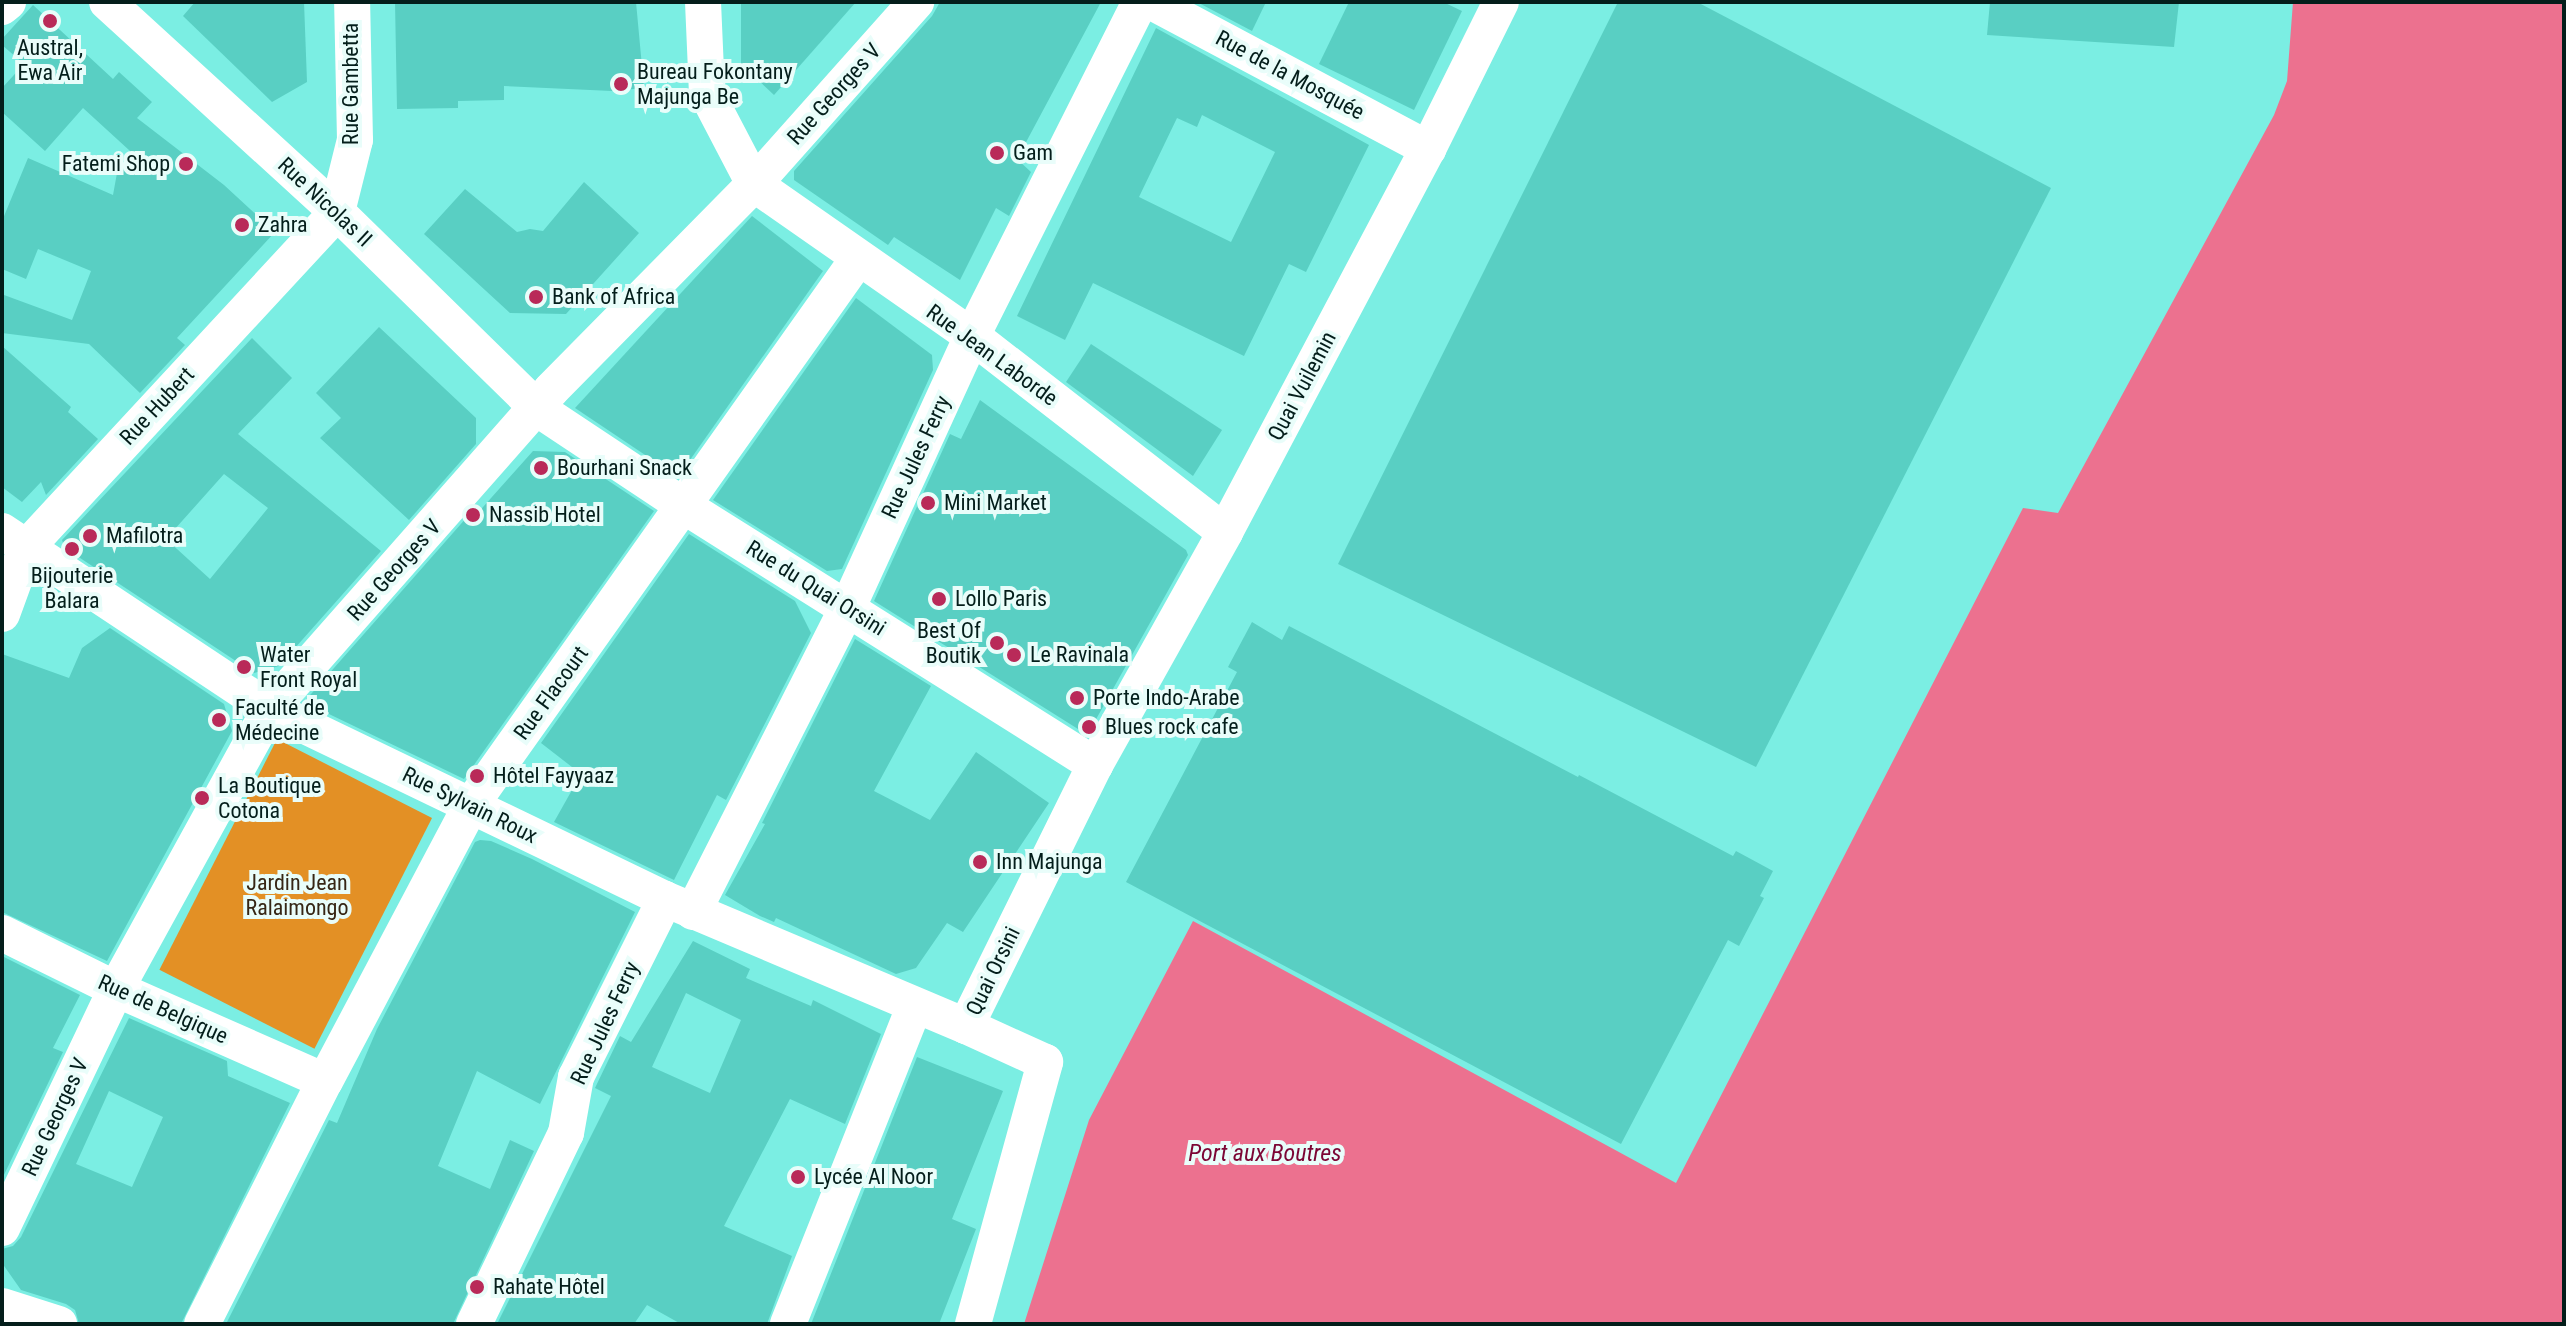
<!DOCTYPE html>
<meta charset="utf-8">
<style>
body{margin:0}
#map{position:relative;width:2566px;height:1326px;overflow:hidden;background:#7beee3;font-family:"Roboto Condensed",sans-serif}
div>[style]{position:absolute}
.green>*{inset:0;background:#e39025;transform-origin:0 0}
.water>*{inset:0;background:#ec718f}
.building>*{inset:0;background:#59cfc3}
.minor>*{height:36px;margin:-18px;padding:0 18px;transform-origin:18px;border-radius:18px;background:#fff}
.dots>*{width:22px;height:22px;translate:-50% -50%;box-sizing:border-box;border:4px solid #e9fdfa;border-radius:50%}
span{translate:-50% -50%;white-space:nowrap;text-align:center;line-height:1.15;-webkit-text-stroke:8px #e9fdfa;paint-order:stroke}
.poi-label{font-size:22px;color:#041e1b}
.left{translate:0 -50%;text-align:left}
.right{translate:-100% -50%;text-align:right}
.street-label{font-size:22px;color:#041e1b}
.park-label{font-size:22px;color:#362615}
.water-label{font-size:24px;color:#7c0635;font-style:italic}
.frame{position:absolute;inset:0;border:4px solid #041e1b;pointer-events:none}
</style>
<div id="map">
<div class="green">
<i style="left:277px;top:739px;width:174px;height:259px;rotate:27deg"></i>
</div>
<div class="water">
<i style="clip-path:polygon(2293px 2px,2564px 2px,2564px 1324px,1024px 1324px,1089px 1120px,1193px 921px,1676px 1183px,2023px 508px,2058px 513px,2274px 115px,2287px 81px)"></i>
</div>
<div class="building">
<i style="clip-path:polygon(195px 2px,304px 2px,307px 82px,272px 102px,183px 16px)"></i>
<i style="clip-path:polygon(395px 2px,636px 2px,644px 88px,612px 91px,504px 86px,504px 100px,458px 101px,458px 108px,397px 109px)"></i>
<i style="clip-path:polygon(741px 2px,856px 2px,774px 95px,741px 64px)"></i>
<i style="clip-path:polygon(940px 2px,1101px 2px,1017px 159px,1031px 172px,1009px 216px,996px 208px,960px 280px,894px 237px,888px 245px,794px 180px,794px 171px,932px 16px)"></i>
<i style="clip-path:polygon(1197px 2px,1266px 2px,1252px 31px)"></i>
<i style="clip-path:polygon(1349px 2px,1443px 2px,1462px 11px,1414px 110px,1319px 64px)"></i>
<i style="clip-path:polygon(1618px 2px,1697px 2px,2051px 188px,1756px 767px,1338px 564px)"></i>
<i style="clip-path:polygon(1990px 2px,2179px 2px,2174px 47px,1987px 35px)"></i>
<i style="clip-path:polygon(33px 5px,113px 79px,119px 72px,152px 102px,137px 118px,224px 185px,275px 232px,177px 338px,185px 345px,140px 393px,89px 344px,2px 333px,4px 295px,72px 320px,91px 271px,38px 249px,26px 279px,2px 269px,2px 221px,28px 158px,113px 195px,117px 173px,141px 161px,83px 108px,45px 151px,2px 112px,2px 88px,24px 64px,2px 45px,2px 39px)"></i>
<i style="clip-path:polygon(evenodd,1156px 28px,1369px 145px,1306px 272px,1289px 264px,1244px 356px,1093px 283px,1065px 340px,1017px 316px,1156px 28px,1202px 115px,1275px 152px,1231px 242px,1139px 197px,1177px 118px,1197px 127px,1202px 115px)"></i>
<i style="clip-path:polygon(584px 182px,639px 233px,566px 314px,510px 313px,424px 234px,465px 189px,517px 232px,530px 229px,543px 231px)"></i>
<i style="clip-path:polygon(752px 216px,823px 271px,678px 477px,575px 408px)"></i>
<i style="clip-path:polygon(856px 298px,932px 355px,933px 370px,842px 569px,827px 571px,713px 500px)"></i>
<i style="clip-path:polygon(379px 327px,476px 418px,476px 444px,409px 520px,320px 438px,341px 418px,316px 393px)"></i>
<i style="clip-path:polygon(evenodd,252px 338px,292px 378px,238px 434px,381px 551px,279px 666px,254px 673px,65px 548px,62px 540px,252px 338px,224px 474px,268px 508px,210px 579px,166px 539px,224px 474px)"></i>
<i style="clip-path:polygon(1091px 344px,1222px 430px,1193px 476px,1066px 382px)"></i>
<i style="clip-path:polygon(2px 346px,71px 407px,68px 412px,98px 439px,46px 495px,41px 482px,22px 502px,2px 487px)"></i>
<i style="clip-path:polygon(980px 400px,1186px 550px,1188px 555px,1090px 730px,1078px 729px,874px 601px,950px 434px,961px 439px)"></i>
<i style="clip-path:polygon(533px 451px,565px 452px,654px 511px,464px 779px,304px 702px,475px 508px,475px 516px)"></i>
<i style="clip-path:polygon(689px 534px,795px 601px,811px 633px,726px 800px,717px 795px,674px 880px,554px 822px,581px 774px,541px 743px)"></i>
<i style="clip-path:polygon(1252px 622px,1282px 640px,1289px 626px,1578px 777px,1579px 775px,1733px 856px,1736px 851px,1773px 871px,1760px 896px,1764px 898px,1739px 946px,1728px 940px,1621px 1144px,1126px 882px,1237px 672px,1228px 667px)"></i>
<i style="clip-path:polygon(110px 628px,224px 704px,232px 731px,107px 961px,2px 912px,2px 654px,69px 678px,82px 648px)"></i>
<i style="clip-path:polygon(855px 639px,931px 686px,874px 791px,930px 820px,976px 752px,1049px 803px,963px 932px,947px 923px,916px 968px,896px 974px,776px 918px,774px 922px,760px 916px,725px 895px,765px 824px,762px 823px)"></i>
<i style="clip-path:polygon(480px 840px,491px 841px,532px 859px,635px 912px,540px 1104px,477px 1071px,438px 1166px,490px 1189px,510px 1140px,534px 1151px,453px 1324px,226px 1324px,329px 1120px,337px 1123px,377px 1029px,475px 842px)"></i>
<i style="clip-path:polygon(evenodd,693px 941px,750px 969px,746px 978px,811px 1006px,813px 1000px,881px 1034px,845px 1124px,790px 1099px,724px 1226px,792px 1256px,767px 1324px,681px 1324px,647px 1305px,634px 1324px,497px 1324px,611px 1096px,595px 1088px,620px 1036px,631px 1042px,693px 941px,686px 993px,741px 1020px,710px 1093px,652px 1067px,686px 993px)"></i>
<i style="clip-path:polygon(2px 956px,80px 995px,53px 1048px,63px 1052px,2px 1179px)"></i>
<i style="clip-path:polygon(evenodd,129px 1018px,227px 1061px,228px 1076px,290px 1103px,181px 1324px,79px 1324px,75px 1310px,66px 1304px,21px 1290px,2px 1263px,2px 1249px,13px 1246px,21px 1237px,129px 1018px,109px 1091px,163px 1117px,132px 1187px,76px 1164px,109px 1091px)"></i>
<i style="clip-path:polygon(917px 1057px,1003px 1091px,952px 1219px,976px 1229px,939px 1324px,811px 1324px)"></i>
</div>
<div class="minor">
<i style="left:107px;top:2px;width:311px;rotate:42.4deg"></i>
<i style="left:337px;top:212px;width:281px;rotate:44.4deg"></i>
<i style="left:538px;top:409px;width:175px;rotate:33.6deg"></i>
<i style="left:684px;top:506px;width:486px;rotate:32.2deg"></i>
<i style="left:703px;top:2px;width:92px;rotate:87.5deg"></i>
<i style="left:707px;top:94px;width:102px;rotate:62.4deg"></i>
<i style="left:754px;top:184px;width:266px;rotate:34.9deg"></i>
<i style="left:972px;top:336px;width:320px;rotate:37.8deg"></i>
<i style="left:1152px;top:2px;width:313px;rotate:28deg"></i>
<i style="left:2px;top:7px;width:8px;rotate:-40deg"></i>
<i style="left:2px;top:531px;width:322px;rotate:33.6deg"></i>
<i style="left:270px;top:709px;width:438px;rotate:25.7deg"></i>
<i style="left:665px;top:899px;width:327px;rotate:22.9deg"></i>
<i style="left:2px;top:614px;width:70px;rotate:-70deg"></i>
<i style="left:26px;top:548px;width:458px;rotate:-47.2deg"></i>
<i style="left:337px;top:212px;width:74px;rotate:-76deg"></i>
<i style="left:355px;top:140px;width:138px;rotate:-91.2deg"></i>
<i style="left:693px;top:912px;width:342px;rotate:-63.1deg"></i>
<i style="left:848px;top:607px;width:298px;rotate:-65.4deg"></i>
<i style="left:972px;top:336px;width:374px;rotate:-63.3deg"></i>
<i style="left:2px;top:933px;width:127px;rotate:26.2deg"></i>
<i style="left:116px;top:989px;width:228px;rotate:23.8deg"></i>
<i style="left:2px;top:1228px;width:265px;rotate:-64.5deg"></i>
<i style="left:116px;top:989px;width:320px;rotate:-61.2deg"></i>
<i style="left:270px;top:709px;width:425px;rotate:-48.6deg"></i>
<i style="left:551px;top:390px;width:289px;rotate:-45.4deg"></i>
<i style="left:754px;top:184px;width:244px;rotate:-48.3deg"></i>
<i style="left:2px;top:1306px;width:60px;rotate:17.5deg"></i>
<i style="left:202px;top:1324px;width:272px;rotate:-63.2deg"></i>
<i style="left:325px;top:1081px;width:312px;rotate:-62.1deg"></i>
<i style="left:471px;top:805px;width:668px;rotate:-54.69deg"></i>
<i style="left:474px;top:1324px;width:212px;rotate:-64.3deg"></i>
<i style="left:566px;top:1133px;width:57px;rotate:-79.9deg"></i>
<i style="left:576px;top:1077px;width:199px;rotate:-63.4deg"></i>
<i style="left:788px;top:1324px;width:341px;rotate:-68.3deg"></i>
<i style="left:973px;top:1324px;width:272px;rotate:-74.6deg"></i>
<i style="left:1045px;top:1062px;width:87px;rotate:-155.5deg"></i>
<i style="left:966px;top:1026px;width:291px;rotate:-63.7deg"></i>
<i style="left:1095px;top:765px;width:267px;rotate:-60.8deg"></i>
<i style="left:1225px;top:532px;width:433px;rotate:-62.1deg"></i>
<i style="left:1428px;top:149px;width:164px;rotate:-63.6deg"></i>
</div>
<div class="dots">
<i style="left:50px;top:21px;background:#b92a59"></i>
<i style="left:621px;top:84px;background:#b92a59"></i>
<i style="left:997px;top:153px;background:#b92a59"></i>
<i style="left:186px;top:164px;background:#b92a59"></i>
<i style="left:242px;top:225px;background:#b92a59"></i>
<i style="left:536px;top:297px;background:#b92a59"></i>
<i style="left:541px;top:468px;background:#b92a59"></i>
<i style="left:928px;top:503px;background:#b92a59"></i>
<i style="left:473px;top:515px;background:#b92a59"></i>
<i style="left:90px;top:536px;background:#b92a59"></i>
<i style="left:72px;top:549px;background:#b92a59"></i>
<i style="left:939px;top:599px;background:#b92a59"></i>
<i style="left:997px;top:643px;background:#b92a59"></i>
<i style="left:1014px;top:655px;background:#b92a59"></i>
<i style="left:244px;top:667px;background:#b92a59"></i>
<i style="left:1077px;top:698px;background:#b92a59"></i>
<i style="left:219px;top:720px;background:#b92a59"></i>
<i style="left:1089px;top:727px;background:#b92a59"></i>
<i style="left:477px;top:776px;background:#b92a59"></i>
<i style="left:202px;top:798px;background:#b92a59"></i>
<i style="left:980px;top:862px;background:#b92a59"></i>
<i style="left:798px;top:1177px;background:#b92a59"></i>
<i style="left:477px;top:1287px;background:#b92a59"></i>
</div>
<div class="poi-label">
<span style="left:50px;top:60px">Austral,<br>Ewa Air</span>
<span class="left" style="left:637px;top:84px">Bureau Fokontany<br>Majunga Be</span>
<span class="left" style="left:1013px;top:153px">Gam</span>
<span class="right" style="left:170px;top:164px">Fatemi Shop</span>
<span class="left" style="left:258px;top:225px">Zahra</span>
<span class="left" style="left:552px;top:297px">Bank of Africa</span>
<span class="left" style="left:557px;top:468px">Bourhani Snack</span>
<span class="left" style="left:944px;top:503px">Mini Market</span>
<span class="left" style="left:489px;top:515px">Nassib Hotel</span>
<span class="left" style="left:106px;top:536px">Mafilotra</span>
<span style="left:72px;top:588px">Bijouterie<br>Balara</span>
<span class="left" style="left:955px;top:599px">Lollo Paris</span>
<span class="right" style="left:981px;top:643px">Best Of<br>Boutik</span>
<span class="left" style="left:260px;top:667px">Water<br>Front Royal</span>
<span class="left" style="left:1030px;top:655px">Le Ravinala</span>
<span class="left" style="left:1093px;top:698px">Porte Indo-Arabe</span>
<span class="left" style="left:235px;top:720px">Faculté de<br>Médecine</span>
<span class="left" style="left:1105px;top:727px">Blues rock cafe</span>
<span class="left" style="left:493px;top:776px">Hôtel Fayyaaz</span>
<span class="left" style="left:218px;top:798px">La Boutique<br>Cotona</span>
<span class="left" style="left:996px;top:862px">Inn Majunga</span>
<span class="left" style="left:814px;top:1177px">Lycée Al Noor</span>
<span class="left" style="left:493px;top:1287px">Rahate Hôtel</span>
</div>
<div class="street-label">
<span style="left:1290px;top:75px;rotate:28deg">Rue de la Mosquée</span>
<span style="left:351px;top:84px;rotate:-90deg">Rue Gambetta</span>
<span style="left:834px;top:94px;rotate:-48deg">Rue Georges V</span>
<span style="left:325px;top:202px;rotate:43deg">Rue Nicolas II</span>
<span style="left:992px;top:355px;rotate:36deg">Rue Jean Laborde</span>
<span style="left:1302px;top:386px;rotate:-62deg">Quai Vuilemin</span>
<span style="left:157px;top:406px;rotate:-47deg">Rue Hubert</span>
<span style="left:916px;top:457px;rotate:-65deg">Rue Jules Ferry</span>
<span style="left:394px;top:570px;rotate:-48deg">Rue Georges V</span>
<span style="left:816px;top:588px;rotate:32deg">Rue du Quai Orsini</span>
<span style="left:551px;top:693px;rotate:-54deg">Rue Flacourt</span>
<span style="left:470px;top:805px;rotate:26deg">Rue Sylvain Roux</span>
<span style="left:993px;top:971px;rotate:-64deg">Quai Orsini</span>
<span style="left:163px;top:1009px;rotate:24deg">Rue de Belgique</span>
<span style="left:605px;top:1023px;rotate:-65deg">Rue Jules Ferry</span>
<span style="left:55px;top:1117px;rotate:-65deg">Rue Georges V</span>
</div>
<div class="park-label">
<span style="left:297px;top:895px">Jardin Jean<br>Ralaimongo</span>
</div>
<div class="water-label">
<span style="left:1265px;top:1154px">Port aux Boutres</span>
</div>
<div class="frame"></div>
</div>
